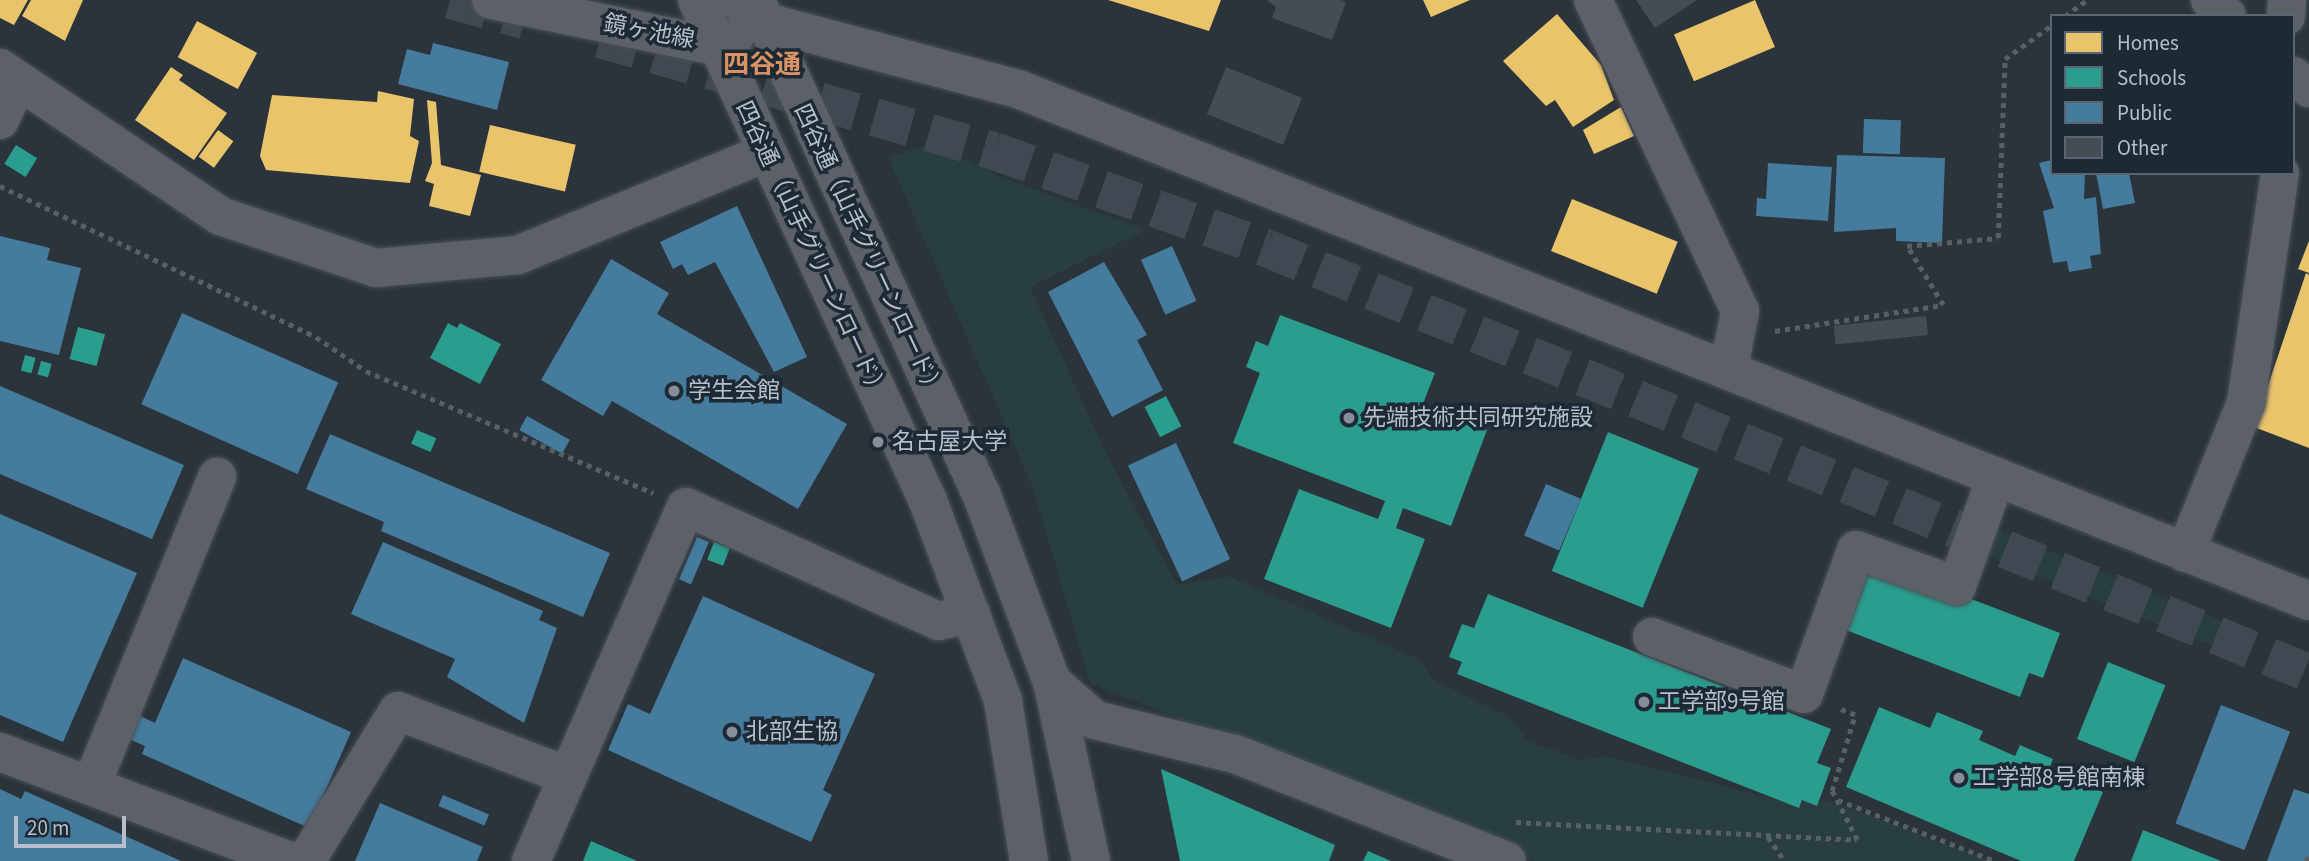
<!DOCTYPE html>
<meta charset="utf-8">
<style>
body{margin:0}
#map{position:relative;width:2309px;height:861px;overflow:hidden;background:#2b333b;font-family:"Source Sans 3","Noto Sans JP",sans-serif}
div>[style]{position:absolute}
.green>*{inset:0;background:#283e41}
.homes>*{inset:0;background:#e9c46a;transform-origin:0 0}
.schools>*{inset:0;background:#2a9d8f;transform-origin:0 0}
.public>*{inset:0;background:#457b9d;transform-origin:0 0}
.building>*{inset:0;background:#454c53;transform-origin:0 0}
.highway-tunnel>*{height:38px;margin-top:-19px;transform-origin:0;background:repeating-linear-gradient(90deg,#404851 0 38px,transparent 0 57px)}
.path>*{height:4.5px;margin-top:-2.25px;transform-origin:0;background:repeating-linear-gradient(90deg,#596065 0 5px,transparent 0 10px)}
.roads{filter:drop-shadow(0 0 2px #494f55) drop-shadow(0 0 2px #494f55)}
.minor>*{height:38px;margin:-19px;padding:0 19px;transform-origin:19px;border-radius:19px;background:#5c6168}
.dots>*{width:19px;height:19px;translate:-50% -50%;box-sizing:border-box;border:4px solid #1e2936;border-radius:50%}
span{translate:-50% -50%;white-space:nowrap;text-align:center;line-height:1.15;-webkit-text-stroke:7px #1e2936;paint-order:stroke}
.street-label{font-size:23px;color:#b6bfcb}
.poi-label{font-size:23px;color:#b6bfcb}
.left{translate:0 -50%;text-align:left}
.quarter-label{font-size:26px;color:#d99263;font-weight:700}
.legend{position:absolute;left:2050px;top:14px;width:245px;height:161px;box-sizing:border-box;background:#1e2936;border:2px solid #5b6572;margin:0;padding:9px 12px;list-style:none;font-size:21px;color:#b6bfcb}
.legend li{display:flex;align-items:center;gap:14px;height:35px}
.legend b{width:35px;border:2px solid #5b6572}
.scale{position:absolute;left:14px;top:816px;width:112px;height:32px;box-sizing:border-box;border:4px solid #b6bfcb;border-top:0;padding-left:9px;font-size:21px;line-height:24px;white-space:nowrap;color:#b6bfcb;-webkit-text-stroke:5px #1e2936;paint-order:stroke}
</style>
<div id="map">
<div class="green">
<i style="clip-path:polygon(933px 143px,1003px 178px,1146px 230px,1030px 287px,1106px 453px,1177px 585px,1228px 576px,1421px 660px,1432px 679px,1510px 717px,1528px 741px,1581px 760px,1606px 756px,1786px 802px,1831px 801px,1992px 861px,1535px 861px,1090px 683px,1033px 488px,888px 157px)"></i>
<i style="clip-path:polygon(1980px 522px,2215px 618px,2256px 639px,2224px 650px,2002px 563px,1987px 553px)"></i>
</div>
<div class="homes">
<i style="clip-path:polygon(0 0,28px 0,14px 25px,0 18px)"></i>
<i style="clip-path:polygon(31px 0,83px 0,65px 41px,22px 16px)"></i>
<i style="clip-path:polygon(1108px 0,1221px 0,1209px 31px)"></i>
<i style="clip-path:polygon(1423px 0,1470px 0,1431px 17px)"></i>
<i style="left:1755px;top:0;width:51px;height:88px;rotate:67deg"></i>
<i style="clip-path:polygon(1557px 14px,1601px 65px,1614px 100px,1573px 127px,1555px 100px,1546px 106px,1503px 61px)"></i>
<i style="left:197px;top:21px;width:68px;height:41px;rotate:28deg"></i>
<i style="clip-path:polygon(171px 67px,183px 75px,179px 80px,227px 113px,194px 160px,135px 120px)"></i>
<i style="clip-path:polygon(378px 91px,414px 99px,410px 136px,419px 141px,410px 183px,266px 170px,260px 156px,272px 95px,377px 102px)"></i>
<i style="clip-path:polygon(427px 100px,436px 102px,441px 165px,481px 175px,470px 216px,429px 206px,434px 184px,425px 181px,432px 163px)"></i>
<i style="clip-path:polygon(1621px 107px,1634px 136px,1594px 154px,1583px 130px)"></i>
<i style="left:490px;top:125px;width:88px;height:48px;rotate:13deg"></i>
<i style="left:218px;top:130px;width:19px;height:33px;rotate:36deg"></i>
<i style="left:1572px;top:199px;width:114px;height:56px;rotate:22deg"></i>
<i style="clip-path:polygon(2309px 241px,2309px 273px,2298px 269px)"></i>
<i style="clip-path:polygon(2306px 273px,2309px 275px,2309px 448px,2254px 427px)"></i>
</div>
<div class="schools">
<i style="left:16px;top:145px;width:25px;height:22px;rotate:32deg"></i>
<i style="clip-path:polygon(1280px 315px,1435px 373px,1422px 406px,1487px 430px,1451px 526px,1403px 508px,1396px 528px,1425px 539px,1391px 628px,1264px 579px,1299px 489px,1378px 519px,1385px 501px,1233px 443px,1260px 373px,1246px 367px,1256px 341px,1268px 346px)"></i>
<i style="clip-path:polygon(448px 323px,457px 328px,460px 323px,501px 344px,480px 384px,430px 358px)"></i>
<i style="left:78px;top:327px;width:28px;height:33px;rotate:15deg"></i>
<i style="left:25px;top:355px;width:11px;height:16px;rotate:15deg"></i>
<i style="left:41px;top:361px;width:11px;height:14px;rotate:15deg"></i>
<i style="left:1166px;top:396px;width:34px;height:24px;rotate:63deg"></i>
<i style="left:417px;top:430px;width:21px;height:15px;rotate:23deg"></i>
<i style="left:1608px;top:432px;width:98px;height:150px;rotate:22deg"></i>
<i style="left:714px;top:542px;width:17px;height:19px;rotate:21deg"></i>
<i style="clip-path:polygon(1864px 558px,2060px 633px,2043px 678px,2029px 673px,2020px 697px,1838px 627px)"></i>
<i style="clip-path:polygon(1488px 594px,1831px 729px,1817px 763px,1831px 768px,1817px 806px,1802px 800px,1799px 808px,1457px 674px,1462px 662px,1449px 657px,1462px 624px,1474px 628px)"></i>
<i style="left:2108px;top:662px;width:62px;height:83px;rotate:22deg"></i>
<i style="clip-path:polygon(1879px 707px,1930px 728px,1937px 712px,1983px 731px,1979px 740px,2015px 756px,2020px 745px,2053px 759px,2049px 769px,2103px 792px,2074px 861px,2021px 861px,1846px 787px)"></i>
<i style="clip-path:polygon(1161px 769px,1335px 845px,1329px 861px,1180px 861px)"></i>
<i style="clip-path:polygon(2143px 830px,2221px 861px,2131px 861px)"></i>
<i style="clip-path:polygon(591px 841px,637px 861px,583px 861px)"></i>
<i style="clip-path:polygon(1368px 851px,1391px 861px,1363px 861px)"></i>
</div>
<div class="public">
<i style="clip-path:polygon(433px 43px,509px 62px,497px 110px,398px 84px,407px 49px,430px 55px)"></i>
<i style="left:1864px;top:119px;width:37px;height:34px;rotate:2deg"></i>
<i style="clip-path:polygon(1837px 155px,1945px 158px,1942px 243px,1896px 241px,1896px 228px,1834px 232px)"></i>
<i style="clip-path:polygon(2052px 160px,2052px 173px,2085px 173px,2084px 199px,2096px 197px,2101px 254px,2090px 256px,2092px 268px,2069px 272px,2067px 261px,2053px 263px,2043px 211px,2054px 208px,2039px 163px)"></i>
<i style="clip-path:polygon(1768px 163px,1832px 167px,1828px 221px,1756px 216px,1757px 198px,1766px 199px)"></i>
<i style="clip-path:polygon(2096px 173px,2129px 173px,2135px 203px,2103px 209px)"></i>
<i style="clip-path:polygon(737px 206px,807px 357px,774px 372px,715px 262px,688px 275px,682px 264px,673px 269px,660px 242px)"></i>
<i style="clip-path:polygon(0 236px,50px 248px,47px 260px,81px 268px,59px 355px,0 341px)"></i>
<i style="left:1172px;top:246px;width:60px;height:34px;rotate:66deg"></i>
<i style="clip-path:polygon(611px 259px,669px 293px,657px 314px,847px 424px,798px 509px,612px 401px,603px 416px,541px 380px)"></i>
<i style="clip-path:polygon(1104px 262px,1147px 335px,1137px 340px,1163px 390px,1112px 417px,1048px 292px)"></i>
<i style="left:182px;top:313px;width:171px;height:100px;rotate:24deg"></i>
<i style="clip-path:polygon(0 386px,184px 465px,152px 539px,0 474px)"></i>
<i style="left:527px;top:416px;width:49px;height:16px;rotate:29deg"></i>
<i style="clip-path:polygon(330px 434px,610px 553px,583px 617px,381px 531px,384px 522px,306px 489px)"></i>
<i style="left:1176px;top:443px;width:128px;height:53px;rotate:65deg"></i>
<i style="left:1546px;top:484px;width:38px;height:56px;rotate:23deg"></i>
<i style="clip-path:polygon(0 514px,137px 573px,63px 742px,0 715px)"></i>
<i style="left:697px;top:537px;width:13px;height:46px;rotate:23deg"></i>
<i style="clip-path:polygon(383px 542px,543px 611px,539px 620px,557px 628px,524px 723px,447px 677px,455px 659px,351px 614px)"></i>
<i style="clip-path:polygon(703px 596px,875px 674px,823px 790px,832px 795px,811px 842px,608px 750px,628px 704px,650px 714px)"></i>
<i style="clip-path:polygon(183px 658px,351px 732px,309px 828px,142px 754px,145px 746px,124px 737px,134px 713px,155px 723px)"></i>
<i style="left:2221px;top:705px;width:74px;height:127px;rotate:21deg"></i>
<i style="clip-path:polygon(0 789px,21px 799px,25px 791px,181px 861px,0 861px)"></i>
<i style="clip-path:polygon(2294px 789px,2309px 794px,2309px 861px,2267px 861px)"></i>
<i style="left:443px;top:795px;width:50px;height:12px;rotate:23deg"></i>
<i style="clip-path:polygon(380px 803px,483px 847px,477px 861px,355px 861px)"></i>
</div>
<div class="building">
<i style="clip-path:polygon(1267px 0,1341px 0,1346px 2px,1332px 40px,1272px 18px,1276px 7px)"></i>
<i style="clip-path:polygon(1636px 0,1697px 0,1655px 28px)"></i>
<i style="left:1226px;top:67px;width:82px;height:51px;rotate:22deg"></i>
<i style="left:1926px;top:316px;width:19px;height:93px;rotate:84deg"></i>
</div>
<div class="highway-tunnel">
<i style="left:450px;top:0;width:77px;rotate:15.1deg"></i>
<i style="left:600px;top:39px;width:410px;rotate:15.9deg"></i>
<i style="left:994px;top:151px;width:289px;rotate:19.6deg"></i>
<i style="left:1266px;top:248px;width:1126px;rotate:22.17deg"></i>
</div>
<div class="path">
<i style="left:2065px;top:16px;width:27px;rotate:-36deg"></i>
<i style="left:0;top:186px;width:350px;rotate:25.5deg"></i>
<i style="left:316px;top:337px;width:60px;rotate:34.2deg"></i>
<i style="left:366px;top:371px;width:312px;rotate:23deg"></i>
<i style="left:1775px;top:331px;width:170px;rotate:-8.8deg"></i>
<i style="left:1943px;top:305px;width:69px;rotate:-121.4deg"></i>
<i style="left:1907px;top:246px;width:91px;rotate:-5deg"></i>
<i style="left:1998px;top:238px;width:179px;rotate:-87.8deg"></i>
<i style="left:2005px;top:59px;width:58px;rotate:-35.9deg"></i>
<i style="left:1838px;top:800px;width:168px;rotate:21.2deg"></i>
<i style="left:1516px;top:822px;width:341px;rotate:3deg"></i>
<i style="left:1857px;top:840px;width:55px;rotate:-117deg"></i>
<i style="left:1832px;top:791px;width:79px;rotate:-73.2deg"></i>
<i style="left:1855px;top:715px;width:19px;rotate:-159deg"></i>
<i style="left:1768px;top:837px;width:29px;rotate:55deg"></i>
<i style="left:2306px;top:861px;width:8px;rotate:-67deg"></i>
</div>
<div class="roads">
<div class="minor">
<i style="left:491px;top:0;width:230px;rotate:11.6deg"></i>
<i style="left:716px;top:46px;width:21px;rotate:-25deg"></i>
<i style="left:697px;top:0;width:552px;rotate:65.25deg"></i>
<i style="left:928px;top:501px;width:214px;rotate:69.4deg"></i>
<i style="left:1003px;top:701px;width:162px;rotate:80.8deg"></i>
<i style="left:736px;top:0;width:37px;rotate:36deg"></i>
<i style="left:766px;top:22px;width:261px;rotate:14.9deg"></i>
<i style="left:1018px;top:89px;width:1389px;rotate:21.63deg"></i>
<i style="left:1593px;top:0;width:344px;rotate:64.7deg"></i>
<i style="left:1740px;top:311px;width:58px;rotate:100.9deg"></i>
<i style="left:2210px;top:0;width:23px;rotate:43deg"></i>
<i style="left:758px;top:5px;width:540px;rotate:65.48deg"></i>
<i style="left:982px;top:496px;width:199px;rotate:69.4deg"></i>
<i style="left:1052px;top:682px;width:183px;rotate:77.7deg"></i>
<i style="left:2286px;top:16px;width:16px;rotate:-86deg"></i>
<i style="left:0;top:68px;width:265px;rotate:33.9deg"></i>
<i style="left:220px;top:216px;width:164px;rotate:18.4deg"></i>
<i style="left:376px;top:268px;width:143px;rotate:-5.2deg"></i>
<i style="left:518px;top:255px;width:267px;rotate:-22.4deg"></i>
<i style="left:2293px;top:76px;width:20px;rotate:37deg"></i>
<i style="left:0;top:120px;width:43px;rotate:-65.2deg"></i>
<i style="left:2185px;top:553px;width:162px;rotate:-67.9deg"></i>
<i style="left:2246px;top:403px;width:232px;rotate:-81.6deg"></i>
<i style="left:1652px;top:637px;width:162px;rotate:20.6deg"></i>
<i style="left:1804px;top:694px;width:153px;rotate:-70.1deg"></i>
<i style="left:1856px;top:550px;width:107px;rotate:19.6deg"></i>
<i style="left:1957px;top:586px;width:116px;rotate:-70.3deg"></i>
<i style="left:1052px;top:682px;width:57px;rotate:41.5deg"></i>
<i style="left:1095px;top:720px;width:144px;rotate:13.7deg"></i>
<i style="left:1235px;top:754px;width:292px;rotate:21.5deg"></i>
<i style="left:0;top:752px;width:310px;rotate:20.6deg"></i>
<i style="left:91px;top:786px;width:334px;rotate:-67.8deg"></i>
<i style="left:306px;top:861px;width:176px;rotate:-58.5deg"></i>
<i style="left:398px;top:711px;width:182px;rotate:20.9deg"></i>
<i style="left:531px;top:861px;width:386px;rotate:-66.4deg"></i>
<i style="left:686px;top:507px;width:277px;rotate:24.3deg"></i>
<i style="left:938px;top:621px;width:34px;rotate:-12deg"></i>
</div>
</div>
<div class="dots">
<i style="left:674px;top:391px;background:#858e99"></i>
<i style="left:1349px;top:418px;background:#858e99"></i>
<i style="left:878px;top:442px;background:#858e99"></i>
<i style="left:1644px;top:702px;background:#858e99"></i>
<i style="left:732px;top:732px;background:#858e99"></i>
<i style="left:1959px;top:778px;background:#858e99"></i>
</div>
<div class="street-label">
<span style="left:649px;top:32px;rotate:11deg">鏡ヶ池線</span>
<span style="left:811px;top:250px;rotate:65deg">四谷通 （山手グリーンロード）</span>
<span style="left:868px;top:251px;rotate:65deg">四谷通（山手グリーンロード）</span>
</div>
<div class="poi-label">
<span class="left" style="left:688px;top:391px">学生会館</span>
<span class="left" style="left:1363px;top:418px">先端技術共同研究施設</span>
<span class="left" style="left:892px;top:442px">名古屋大学</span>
<span class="left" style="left:1658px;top:702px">工学部9号館</span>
<span class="left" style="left:746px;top:732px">北部生協</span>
<span class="left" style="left:1973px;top:778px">工学部8号館南棟</span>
</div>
<div class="quarter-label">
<span style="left:762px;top:65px">四谷通</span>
</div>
<ul class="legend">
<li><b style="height:19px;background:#e9c46a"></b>Homes</li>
<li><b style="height:19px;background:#2a9d8f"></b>Schools</li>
<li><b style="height:19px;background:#457b9d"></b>Public</li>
<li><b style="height:19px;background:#454c53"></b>Other</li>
</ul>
<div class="scale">20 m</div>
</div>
